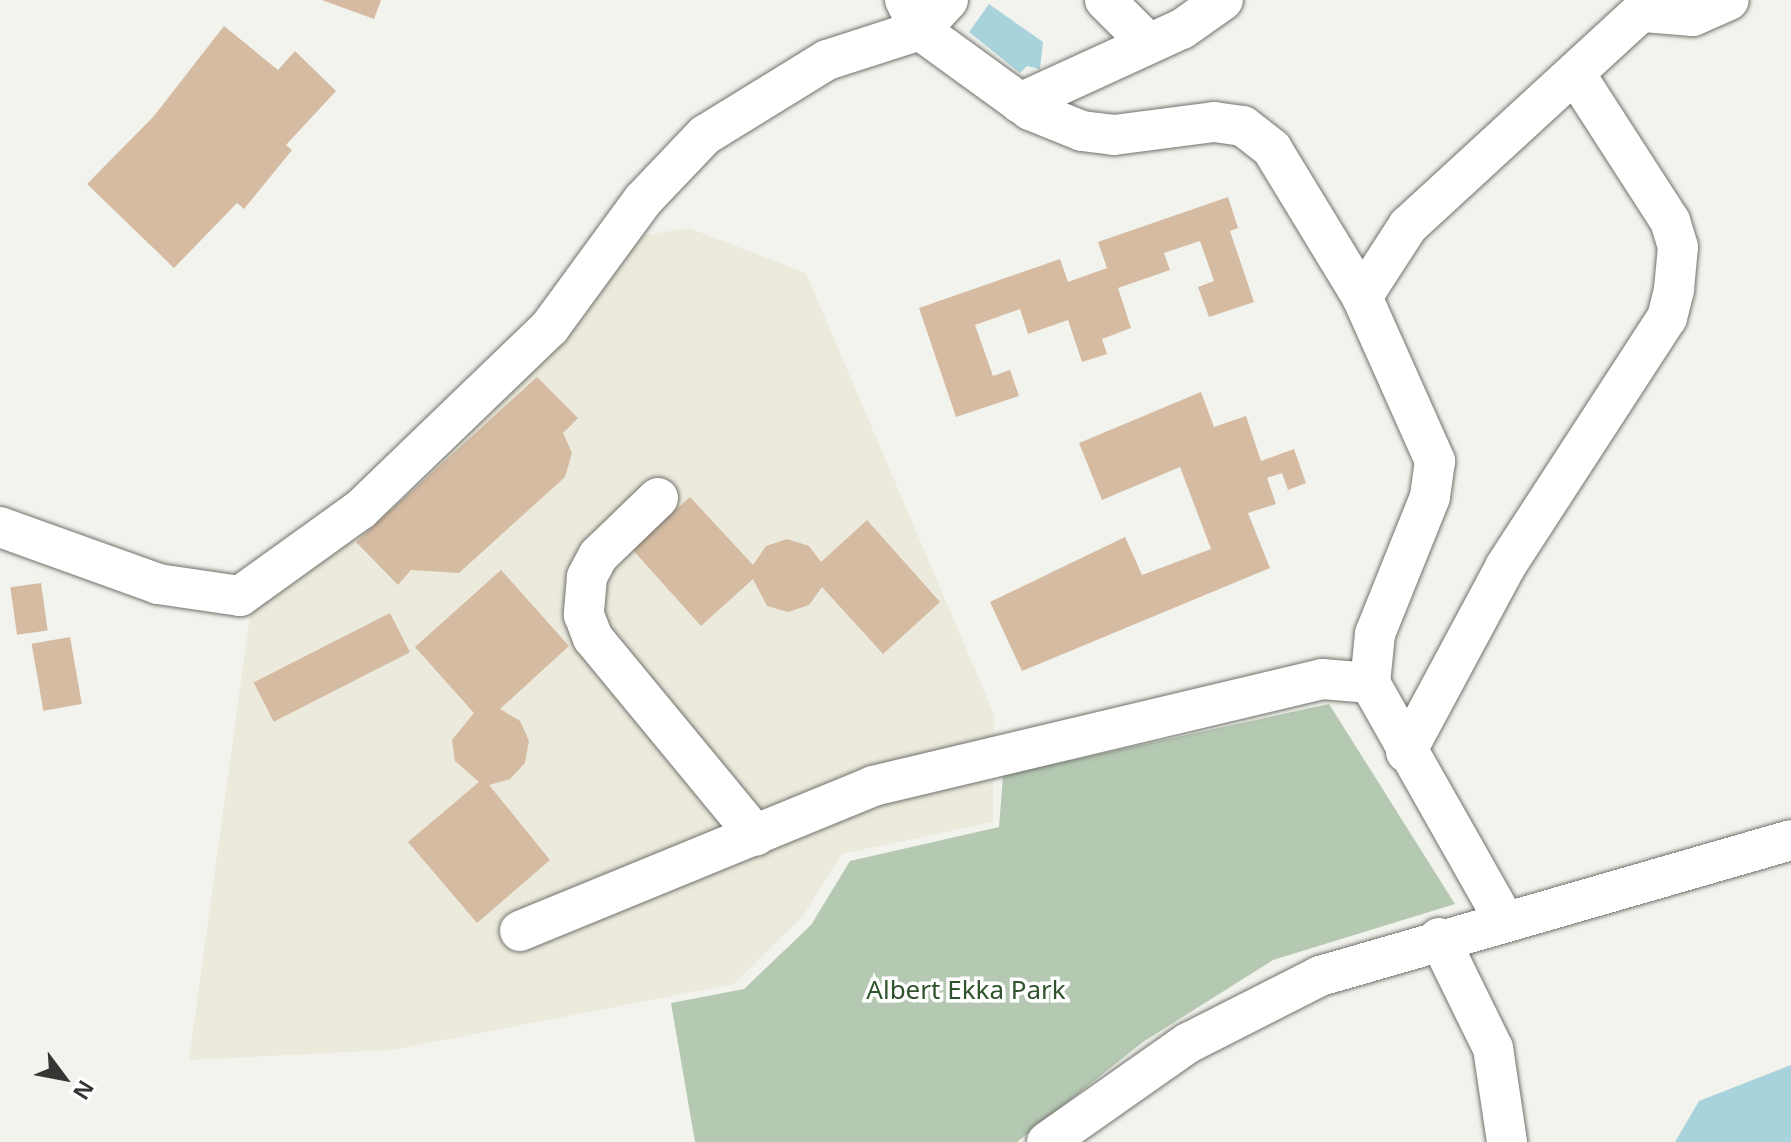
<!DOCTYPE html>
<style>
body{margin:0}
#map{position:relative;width:1791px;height:1142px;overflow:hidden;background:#f3f3ee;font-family:"Noto Sans",sans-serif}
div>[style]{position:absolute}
.built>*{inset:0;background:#eceadd}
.green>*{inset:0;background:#b4c8b2}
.water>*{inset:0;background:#a9d3dc}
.building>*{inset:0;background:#d5bba2;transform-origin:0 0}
.roads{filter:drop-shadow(0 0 2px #71716c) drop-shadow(0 0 2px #71716c)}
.minor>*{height:40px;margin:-20px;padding:0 20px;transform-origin:20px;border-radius:20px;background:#fff}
span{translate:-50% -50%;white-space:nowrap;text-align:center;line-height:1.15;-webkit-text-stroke:7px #fff;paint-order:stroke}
.park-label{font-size:26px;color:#2f532c}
.north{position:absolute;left:24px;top:1038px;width:80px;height:80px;-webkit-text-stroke:6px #fff;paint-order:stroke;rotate:122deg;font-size:22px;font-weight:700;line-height:32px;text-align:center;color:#363533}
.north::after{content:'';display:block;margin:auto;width:28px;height:36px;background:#363533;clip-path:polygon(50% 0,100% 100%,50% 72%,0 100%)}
</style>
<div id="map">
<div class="built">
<i style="clip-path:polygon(689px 228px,806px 273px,994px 714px,993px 822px,842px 854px,803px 916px,734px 984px,392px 1050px,189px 1060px,251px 608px,639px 236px)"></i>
</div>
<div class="green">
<i style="clip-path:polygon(1329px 704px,1455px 904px,1273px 960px,1143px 1042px,1017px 1142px,695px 1142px,671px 1003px,744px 989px,811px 925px,850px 861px,999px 827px,1003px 775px)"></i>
</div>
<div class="water">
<i style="clip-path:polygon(989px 4px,1043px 42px,1040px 69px,1027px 66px,1020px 73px,969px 32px)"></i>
<i style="clip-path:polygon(1791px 1065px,1791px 1142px,1675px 1142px,1699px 1101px)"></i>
</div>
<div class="building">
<i style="clip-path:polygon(322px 0,381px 0,374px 19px)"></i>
<i style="clip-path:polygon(224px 26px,278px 70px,295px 51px,336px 91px,286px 145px,292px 150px,244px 209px,237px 203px,174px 268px,87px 184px,154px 116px)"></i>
<i style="clip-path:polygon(1228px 197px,1238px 228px,1230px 231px,1254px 302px,1209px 317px,1198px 287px,1214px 281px,1200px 241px,1164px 253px,1170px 270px,1118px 288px,1131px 328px,1102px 339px,1107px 354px,1082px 362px,1068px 320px,1028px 334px,1020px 309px,975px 325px,993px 376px,1010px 370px,1019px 396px,956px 417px,919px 308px,1060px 259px,1068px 282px,1107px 268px,1098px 242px)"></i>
<i style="clip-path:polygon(537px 377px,578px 418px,563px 433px,572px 453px,565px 477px,459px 573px,411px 570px,398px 585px,356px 542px)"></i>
<i style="clip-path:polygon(1201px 392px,1214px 427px,1246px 416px,1261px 461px,1294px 449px,1306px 483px,1288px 490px,1282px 473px,1267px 478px,1276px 504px,1248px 513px,1270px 568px,1022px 671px,990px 602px,1125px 537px,1142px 575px,1211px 549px,1180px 467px,1102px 500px,1079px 443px)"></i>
<i style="clip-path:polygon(690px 497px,753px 565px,766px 546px,787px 539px,809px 546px,821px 562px,867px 520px,940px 602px,883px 654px,822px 587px,809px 605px,788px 612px,767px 606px,753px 579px,701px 626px,632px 549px)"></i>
<i style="clip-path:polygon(501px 570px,569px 646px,500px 709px,520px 721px,529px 741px,525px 763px,510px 779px,489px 785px,550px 860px,477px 923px,408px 842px,479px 782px,455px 761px,452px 740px,474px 713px,415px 647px)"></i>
<i style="left:41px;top:583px;width:48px;height:31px;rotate:82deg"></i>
<i style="left:390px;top:613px;width:44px;height:153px;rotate:63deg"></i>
<i style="left:70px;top:637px;width:68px;height:39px;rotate:80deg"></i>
</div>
<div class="roads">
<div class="minor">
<i style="left:905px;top:0;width:34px;rotate:63deg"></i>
<i style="left:920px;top:30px;width:41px;rotate:-47deg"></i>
<i style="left:1105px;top:0;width:61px;rotate:45deg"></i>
<i style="left:1644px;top:12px;width:49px;rotate:4.7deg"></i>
<i style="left:1693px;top:16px;width:39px;rotate:-24deg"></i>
<i style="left:1020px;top:103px;width:178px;rotate:-24.6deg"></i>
<i style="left:1182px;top:29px;width:50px;rotate:-35.3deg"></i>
<i style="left:1362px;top:297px;width:85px;rotate:-57.1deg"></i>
<i style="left:1408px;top:226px;width:334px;rotate:-42.6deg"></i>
<i style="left:658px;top:498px;width:83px;rotate:136deg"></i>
<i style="left:598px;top:556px;width:24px;rotate:118deg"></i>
<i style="left:587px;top:577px;width:38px;rotate:95deg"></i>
<i style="left:584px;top:615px;width:25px;rotate:69deg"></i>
<i style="left:593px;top:638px;width:256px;rotate:50.5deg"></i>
<i style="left:0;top:527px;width:168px;rotate:19.8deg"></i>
<i style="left:158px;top:584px;width:83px;rotate:8.3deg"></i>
<i style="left:240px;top:596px;width:149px;rotate:-35.7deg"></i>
<i style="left:361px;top:509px;width:262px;rotate:-43.9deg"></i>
<i style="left:550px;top:327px;width:157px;rotate:-53.8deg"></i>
<i style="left:643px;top:200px;width:90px;rotate:-46.4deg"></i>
<i style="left:705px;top:135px;width:143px;rotate:-31.6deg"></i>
<i style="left:827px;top:60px;width:98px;rotate:-17.9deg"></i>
<i style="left:920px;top:30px;width:136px;rotate:36deg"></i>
<i style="left:1030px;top:110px;width:56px;rotate:22deg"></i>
<i style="left:1082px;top:131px;width:32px;rotate:7deg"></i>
<i style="left:1114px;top:135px;width:101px;rotate:-7.4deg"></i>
<i style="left:1214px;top:122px;width:29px;rotate:8deg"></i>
<i style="left:1243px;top:126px;width:37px;rotate:38deg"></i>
<i style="left:1272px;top:149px;width:173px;rotate:58.7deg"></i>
<i style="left:1362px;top:297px;width:180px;rotate:66deg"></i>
<i style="left:1435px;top:461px;width:36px;rotate:98deg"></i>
<i style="left:1430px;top:497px;width:148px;rotate:111.9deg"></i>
<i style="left:1375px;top:634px;width:49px;rotate:95.8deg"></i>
<i style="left:1370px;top:683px;width:272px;rotate:60.5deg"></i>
<i style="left:1406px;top:752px;width:210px;rotate:-61.8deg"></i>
<i style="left:1505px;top:567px;width:297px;rotate:-57deg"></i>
<i style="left:1667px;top:318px;width:30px;rotate:-76deg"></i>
<i style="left:1674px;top:289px;width:42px;rotate:-84.6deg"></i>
<i style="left:1678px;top:247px;width:27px;rotate:-107deg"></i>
<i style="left:1670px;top:221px;width:174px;rotate:-122.8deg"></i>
<i style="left:520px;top:931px;width:382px;rotate:-22.3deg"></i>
<i style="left:873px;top:786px;width:462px;rotate:-13.4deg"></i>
<i style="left:1322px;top:679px;width:48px;rotate:4.8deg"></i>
<i style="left:1439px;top:938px;width:123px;rotate:63.9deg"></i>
<i style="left:1493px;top:1048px;width:95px;rotate:81.5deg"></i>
<i style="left:1047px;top:1142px;width:172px;rotate:-35.1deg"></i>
<i style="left:1188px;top:1043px;width:148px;rotate:-26.9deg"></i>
<i style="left:1320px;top:976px;width:490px;rotate:-16.1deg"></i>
</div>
</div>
<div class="park-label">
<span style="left:966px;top:990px">Albert Ekka Park</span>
</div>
<div class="north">N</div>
</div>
